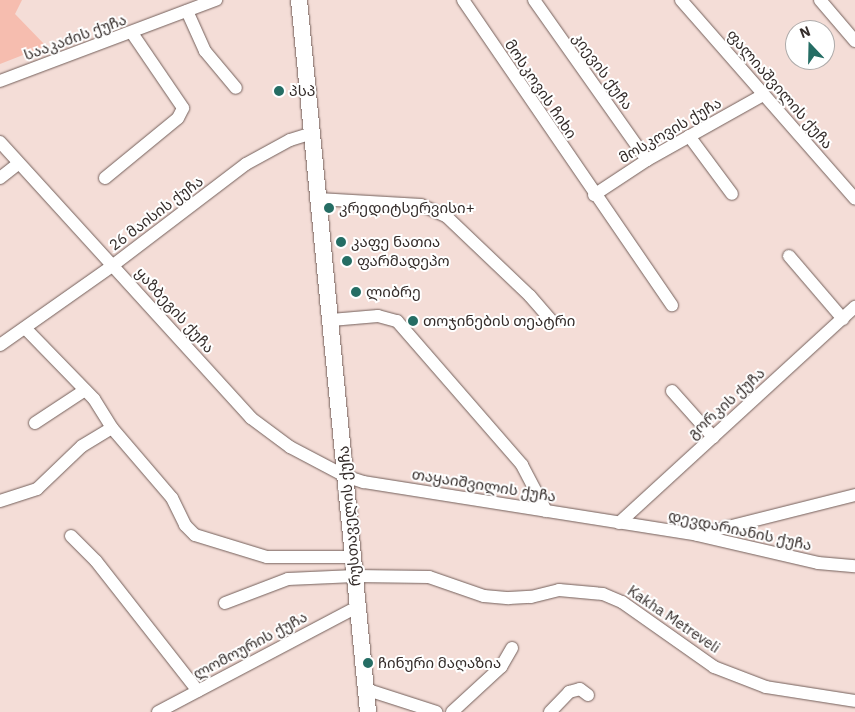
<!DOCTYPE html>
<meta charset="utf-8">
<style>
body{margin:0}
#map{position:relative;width:855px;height:712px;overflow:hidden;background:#f4ddd7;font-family:"IBM Plex Sans","Noto Sans Georgian",sans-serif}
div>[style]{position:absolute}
.green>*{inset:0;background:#f6bdaf}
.roads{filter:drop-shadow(0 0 1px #735f5a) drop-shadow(0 0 1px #735f5a)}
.minor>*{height:12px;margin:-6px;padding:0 6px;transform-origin:6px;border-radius:6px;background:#fff}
.major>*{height:16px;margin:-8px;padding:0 8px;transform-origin:8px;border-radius:8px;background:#fff}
.dots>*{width:14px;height:14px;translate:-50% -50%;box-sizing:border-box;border:2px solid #fff;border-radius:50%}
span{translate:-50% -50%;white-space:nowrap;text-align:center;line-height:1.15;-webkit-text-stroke:4px #fff;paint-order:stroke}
.street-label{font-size:15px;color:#342c2a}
.poi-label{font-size:15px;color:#342c2a}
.left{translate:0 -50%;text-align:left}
.north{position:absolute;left:785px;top:20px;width:50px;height:50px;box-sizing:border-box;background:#fff;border:1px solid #aeabaa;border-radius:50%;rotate:339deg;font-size:14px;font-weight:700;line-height:20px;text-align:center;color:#342c2a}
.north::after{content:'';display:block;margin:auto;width:18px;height:22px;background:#256d64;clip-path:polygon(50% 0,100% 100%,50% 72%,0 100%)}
</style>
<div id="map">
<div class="green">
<i style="clip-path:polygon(0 0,22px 0,15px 14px,46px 46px,0 64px)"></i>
</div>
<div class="roads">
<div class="minor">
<i style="left:463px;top:0;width:370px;rotate:55.6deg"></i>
<i style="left:534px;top:0;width:196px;rotate:54.8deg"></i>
<i style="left:681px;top:0;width:264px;rotate:48.8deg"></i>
<i style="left:820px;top:0;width:54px;rotate:49.5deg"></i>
<i style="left:187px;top:11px;width:44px;rotate:65.8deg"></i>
<i style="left:205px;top:51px;width:48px;rotate:50deg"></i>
<i style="left:0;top:81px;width:231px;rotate:-20.6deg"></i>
<i style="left:689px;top:136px;width:72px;rotate:53.4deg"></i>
<i style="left:0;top:142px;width:373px;rotate:47.7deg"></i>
<i style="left:251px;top:418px;width:49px;rotate:36.6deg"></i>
<i style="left:290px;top:447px;width:62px;rotate:27.8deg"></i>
<i style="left:345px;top:476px;width:20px;rotate:18deg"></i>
<i style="left:364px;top:482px;width:337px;rotate:9deg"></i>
<i style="left:697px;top:535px;width:124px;rotate:13deg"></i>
<i style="left:818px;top:563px;width:37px;rotate:5deg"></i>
<i style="left:0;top:178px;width:23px;rotate:-38deg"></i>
<i style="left:105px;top:178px;width:94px;rotate:-39.4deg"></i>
<i style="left:178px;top:118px;width:11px;rotate:-63deg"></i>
<i style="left:183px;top:108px;width:91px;rotate:-124.2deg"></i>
<i style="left:594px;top:195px;width:64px;rotate:-33.4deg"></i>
<i style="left:647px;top:160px;width:133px;rotate:-29.3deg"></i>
<i style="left:318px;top:199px;width:103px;rotate:3.3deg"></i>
<i style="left:421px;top:205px;width:27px;rotate:24deg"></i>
<i style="left:446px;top:216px;width:116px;rotate:43.6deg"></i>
<i style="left:530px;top:296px;width:32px;rotate:49deg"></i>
<i style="left:789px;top:256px;width:83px;rotate:49.4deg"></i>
<i style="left:331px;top:320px;width:47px;rotate:-4.9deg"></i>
<i style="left:378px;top:316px;width:20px;rotate:15deg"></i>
<i style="left:397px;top:321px;width:191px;rotate:49deg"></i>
<i style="left:522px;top:465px;width:52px;rotate:62.4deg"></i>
<i style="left:25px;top:328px;width:99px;rotate:45.8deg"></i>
<i style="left:94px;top:399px;width:34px;rotate:58deg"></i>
<i style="left:112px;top:428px;width:92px;rotate:49.4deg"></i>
<i style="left:172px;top:498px;width:30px;rotate:64deg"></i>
<i style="left:185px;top:525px;width:14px;rotate:45deg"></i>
<i style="left:195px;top:535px;width:75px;rotate:17deg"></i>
<i style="left:267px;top:557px;width:86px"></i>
<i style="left:0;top:345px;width:137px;rotate:-35.2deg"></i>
<i style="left:112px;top:266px;width:168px;rotate:-37.3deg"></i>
<i style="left:246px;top:164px;width:50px;rotate:-28.6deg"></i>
<i style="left:290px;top:140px;width:21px;rotate:-17deg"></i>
<i style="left:672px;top:391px;width:62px;rotate:48.3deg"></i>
<i style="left:35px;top:423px;width:60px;rotate:-33.4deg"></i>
<i style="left:0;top:501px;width:39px;rotate:-18deg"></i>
<i style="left:37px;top:489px;width:62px;rotate:-43.7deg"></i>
<i style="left:82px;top:446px;width:35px;rotate:-31deg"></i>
<i style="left:619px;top:523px;width:320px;rotate:-42.5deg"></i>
<i style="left:700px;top:534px;width:160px;rotate:-14.1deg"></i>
<i style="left:71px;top:536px;width:35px;rotate:45deg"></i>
<i style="left:96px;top:561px;width:165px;rotate:51.9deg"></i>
<i style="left:225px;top:603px;width:67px;rotate:-20.9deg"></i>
<i style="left:288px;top:579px;width:67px;rotate:-2.6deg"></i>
<i style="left:355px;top:576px;width:74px;rotate:0.8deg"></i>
<i style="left:429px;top:577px;width:58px;rotate:19.1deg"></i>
<i style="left:484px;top:596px;width:25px;rotate:5deg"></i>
<i style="left:509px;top:598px;width:22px;rotate:-3deg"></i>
<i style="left:531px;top:597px;width:29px;rotate:-14deg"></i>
<i style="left:559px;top:590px;width:44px;rotate:5.2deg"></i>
<i style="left:603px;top:594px;width:21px;rotate:23deg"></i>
<i style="left:622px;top:602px;width:113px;rotate:35.2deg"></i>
<i style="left:714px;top:667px;width:56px;rotate:21deg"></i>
<i style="left:766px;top:687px;width:90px;rotate:8.9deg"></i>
<i style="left:365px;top:689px;width:75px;rotate:17.9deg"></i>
<i style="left:158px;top:712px;width:225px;rotate:-27.8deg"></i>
<i style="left:452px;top:712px;width:67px;rotate:-42.6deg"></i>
<i style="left:501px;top:667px;width:22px;rotate:-60deg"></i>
<i style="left:550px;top:712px;width:28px;rotate:-46deg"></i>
<i style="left:569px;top:692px;width:11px;rotate:-15deg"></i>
<i style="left:580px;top:689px;width:10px;rotate:37deg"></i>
</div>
<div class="major">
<i style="left:299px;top:0;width:715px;rotate:84.46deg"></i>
</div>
</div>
<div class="dots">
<i style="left:279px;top:91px;background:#256d64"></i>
<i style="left:329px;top:208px;background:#256d64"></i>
<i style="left:341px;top:242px;background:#256d64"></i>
<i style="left:347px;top:261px;background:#256d64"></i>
<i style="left:356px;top:292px;background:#256d64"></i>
<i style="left:413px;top:321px;background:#256d64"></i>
<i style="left:368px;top:663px;background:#256d64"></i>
</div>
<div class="street-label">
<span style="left:75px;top:37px;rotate:-20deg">სააკაძის ქუჩა</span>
<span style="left:603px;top:71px;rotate:54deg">კიევის ქუჩა</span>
<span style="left:541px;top:89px;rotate:56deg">მოსკოვის ჩიხი</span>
<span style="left:780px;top:89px;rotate:49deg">ფალიაშვილის ქუჩა</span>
<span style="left:670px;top:130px;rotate:-30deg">მოსკოვის ქუჩა</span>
<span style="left:156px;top:213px;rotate:-37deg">26 მაისის ქუჩა</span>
<span style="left:175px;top:310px;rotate:48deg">ყაზბეგის ქუჩა</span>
<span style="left:726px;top:403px;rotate:-42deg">გორკის ქუჩა</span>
<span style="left:484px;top:485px;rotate:9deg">თაყაიშვილის ქუჩა</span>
<span style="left:349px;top:516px;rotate:-95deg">რუსთაველის ქუჩა</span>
<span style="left:740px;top:530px;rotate:12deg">დევდარიანის ქუჩა</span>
<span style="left:674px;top:619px;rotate:34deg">Kakha Metreveli</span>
<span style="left:250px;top:645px;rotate:-28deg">ლომოურის ქუჩა</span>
</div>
<div class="poi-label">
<span class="left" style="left:289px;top:91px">პსპ</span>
<span class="left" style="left:339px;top:208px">კრედიტსერვისი+</span>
<span class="left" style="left:351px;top:242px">კაფე ნათია</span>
<span class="left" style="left:357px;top:261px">ფარმადეპო</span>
<span class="left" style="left:366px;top:292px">ლიბრე</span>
<span class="left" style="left:423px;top:321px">თოჯინების თეატრი</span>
<span class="left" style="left:378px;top:663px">ჩინური მაღაზია</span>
</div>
<div class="north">N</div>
</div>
